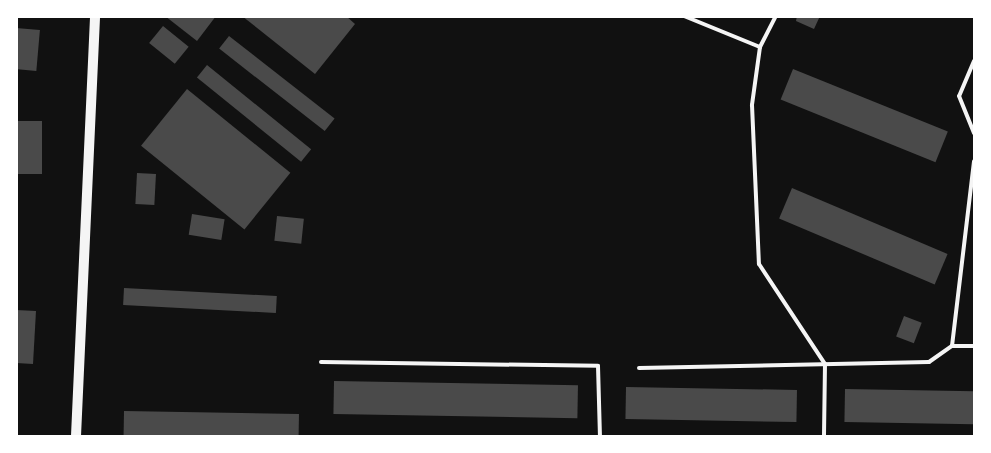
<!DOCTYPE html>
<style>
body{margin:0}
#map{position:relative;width:991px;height:453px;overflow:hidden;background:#111;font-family:Ubuntu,sans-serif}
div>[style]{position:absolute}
.building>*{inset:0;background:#4a4a4a;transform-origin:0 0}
.service>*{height:4px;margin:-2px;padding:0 2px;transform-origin:2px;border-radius:2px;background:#f5f5f5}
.tertiary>*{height:10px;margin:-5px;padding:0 5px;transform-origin:5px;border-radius:5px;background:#f5f5f5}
span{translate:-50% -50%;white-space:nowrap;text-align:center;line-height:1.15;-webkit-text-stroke:4.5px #fff;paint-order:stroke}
.frame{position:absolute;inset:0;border:18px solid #fff;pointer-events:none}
</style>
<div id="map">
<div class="building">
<i style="clip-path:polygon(165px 16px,216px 16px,197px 41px)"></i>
<i style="clip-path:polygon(242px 16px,346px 16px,355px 24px,315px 74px)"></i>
<i style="clip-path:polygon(797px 16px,820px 16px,814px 29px,796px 21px)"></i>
<i style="left:163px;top:26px;width:33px;height:22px;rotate:39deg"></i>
<i style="left:16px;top:28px;width:24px;height:41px;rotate:5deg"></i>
<i style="left:229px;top:36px;width:134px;height:16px;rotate:38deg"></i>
<i style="left:207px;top:65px;width:134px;height:16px;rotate:39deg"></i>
<i style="left:793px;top:69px;width:167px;height:33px;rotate:22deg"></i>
<i style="left:187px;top:89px;width:133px;height:73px;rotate:39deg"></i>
<i style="left:16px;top:121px;width:26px;height:53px"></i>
<i style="left:137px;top:173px;width:19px;height:31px;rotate:3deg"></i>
<i style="left:792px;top:188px;width:169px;height:33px;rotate:23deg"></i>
<i style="left:192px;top:214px;width:33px;height:21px;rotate:9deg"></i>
<i style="left:277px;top:216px;width:27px;height:25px;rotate:6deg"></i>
<i style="left:124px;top:288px;width:153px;height:17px;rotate:3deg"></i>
<i style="clip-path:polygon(16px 310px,36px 311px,33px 364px,16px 363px)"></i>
<i style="left:904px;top:316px;width:19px;height:22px;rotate:21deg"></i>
<i style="left:334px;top:381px;width:244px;height:33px;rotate:1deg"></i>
<i style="left:626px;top:387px;width:171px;height:32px;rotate:1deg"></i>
<i style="left:845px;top:389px;width:129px;height:33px;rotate:1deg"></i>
<i style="left:124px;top:411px;width:175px;height:25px;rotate:1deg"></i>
</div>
<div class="service">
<i style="left:684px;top:16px;width:82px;rotate:22.2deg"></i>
<i style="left:760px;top:47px;width:35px;rotate:-63deg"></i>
<i style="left:760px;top:47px;width:59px;rotate:97.9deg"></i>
<i style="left:752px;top:105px;width:159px;rotate:87.5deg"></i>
<i style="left:759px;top:264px;width:120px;rotate:56.6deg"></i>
<i style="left:825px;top:364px;width:72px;rotate:90.8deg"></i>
<i style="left:974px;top:61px;width:38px;rotate:113deg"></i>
<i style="left:959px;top:96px;width:40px;rotate:68deg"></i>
<i style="left:952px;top:346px;width:186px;rotate:-83.2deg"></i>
<i style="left:321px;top:362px;width:277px;rotate:0.8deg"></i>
<i style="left:598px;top:366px;width:70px;rotate:88.4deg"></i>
<i style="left:639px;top:368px;width:290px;rotate:-1.2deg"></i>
<i style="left:929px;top:362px;width:28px;rotate:-35deg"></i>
<i style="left:952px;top:346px;width:22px"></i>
</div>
<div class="tertiary">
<i style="left:76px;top:436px;width:420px;rotate:-87.4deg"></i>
</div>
<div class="frame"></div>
</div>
